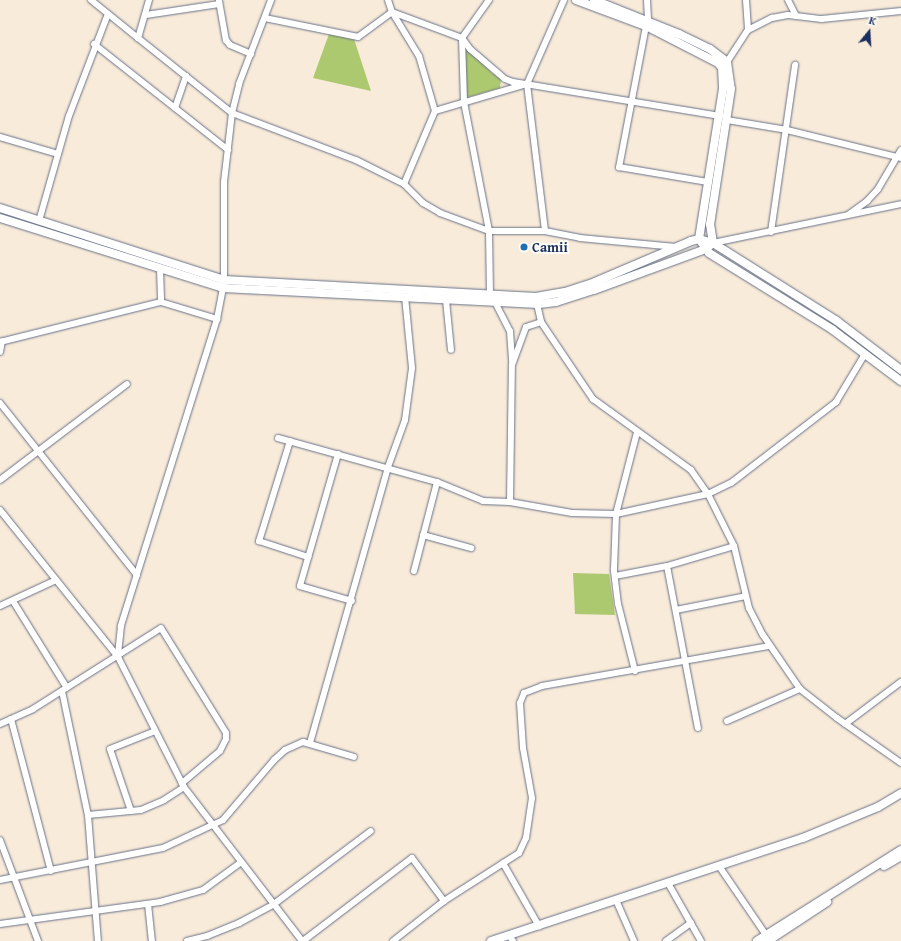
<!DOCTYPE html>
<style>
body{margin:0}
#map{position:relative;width:901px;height:941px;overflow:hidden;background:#f8ebd9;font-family:"Gentium Book Plus",serif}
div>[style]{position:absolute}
.green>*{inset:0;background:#adc970}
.roads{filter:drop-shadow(0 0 1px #687189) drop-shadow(0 0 1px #687189)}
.minor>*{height:6px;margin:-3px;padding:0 3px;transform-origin:3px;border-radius:3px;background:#fff}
.tertiary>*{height:8px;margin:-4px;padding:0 4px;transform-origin:4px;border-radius:4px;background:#fff}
.dots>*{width:11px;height:11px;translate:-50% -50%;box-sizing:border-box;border:2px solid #fdfcf7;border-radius:50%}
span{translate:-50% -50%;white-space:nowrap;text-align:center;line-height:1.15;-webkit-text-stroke:4px #fdfcf7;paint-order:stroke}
.poi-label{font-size:14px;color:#1b2f5e;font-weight:700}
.left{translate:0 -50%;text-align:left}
.north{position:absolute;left:849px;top:12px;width:40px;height:40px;-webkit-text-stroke:3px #fdfcf7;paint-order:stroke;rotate:18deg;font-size:11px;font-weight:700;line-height:16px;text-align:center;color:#1b2f5e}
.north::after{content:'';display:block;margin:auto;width:14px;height:18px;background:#1b2f5e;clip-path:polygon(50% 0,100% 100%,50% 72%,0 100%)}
</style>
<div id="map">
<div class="green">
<i style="clip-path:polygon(329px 34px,354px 39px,371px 91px,313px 78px)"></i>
<i style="clip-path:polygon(468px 49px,492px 73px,501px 79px,500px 88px,469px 97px,467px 96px,465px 50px)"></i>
<i style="clip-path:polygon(573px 573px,609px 574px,615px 615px,575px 614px)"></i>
</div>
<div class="roads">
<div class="minor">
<i style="left:91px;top:0;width:60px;rotate:39deg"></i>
<i style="left:149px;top:0;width:40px;rotate:106deg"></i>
<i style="left:138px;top:38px;width:120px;rotate:38.6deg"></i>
<i style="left:232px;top:113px;width:133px;rotate:20.8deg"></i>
<i style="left:356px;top:160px;width:54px;rotate:26.6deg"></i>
<i style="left:404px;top:184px;width:27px;rotate:45deg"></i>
<i style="left:423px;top:203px;width:20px;rotate:30deg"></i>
<i style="left:440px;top:213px;width:52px;rotate:20.2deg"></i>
<i style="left:489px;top:231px;width:56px"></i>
<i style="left:545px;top:231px;width:36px;rotate:11deg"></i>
<i style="left:580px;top:238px;width:96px;rotate:5.4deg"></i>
<i style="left:388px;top:0;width:13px;rotate:72deg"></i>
<i style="left:392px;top:12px;width:52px;rotate:58.5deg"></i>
<i style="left:419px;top:56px;width:57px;rotate:73.8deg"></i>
<i style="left:489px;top:0;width:47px;rotate:125.4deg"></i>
<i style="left:462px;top:38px;width:64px;rotate:88.2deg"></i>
<i style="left:464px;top:102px;width:131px;rotate:79deg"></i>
<i style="left:489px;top:231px;width:63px;rotate:89.1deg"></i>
<i style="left:647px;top:0;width:20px;rotate:87deg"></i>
<i style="left:746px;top:0;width:30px;rotate:86deg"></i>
<i style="left:788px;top:0;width:18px;rotate:63deg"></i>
<i style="left:219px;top:1px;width:40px;rotate:80deg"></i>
<i style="left:226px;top:40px;width:6px;rotate:51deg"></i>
<i style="left:230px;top:45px;width:23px;rotate:23deg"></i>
<i style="left:146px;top:15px;width:74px;rotate:-8.6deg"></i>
<i style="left:265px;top:18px;width:95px;rotate:11.5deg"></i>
<i style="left:358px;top:37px;width:42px;rotate:-36.3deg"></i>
<i style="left:392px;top:12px;width:75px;rotate:20.4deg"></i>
<i style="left:462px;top:38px;width:14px;rotate:54deg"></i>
<i style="left:470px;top:49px;width:46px;rotate:40.6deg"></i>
<i style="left:505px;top:79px;width:9px;rotate:21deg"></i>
<i style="left:513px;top:82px;width:210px;rotate:9.3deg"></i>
<i style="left:646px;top:26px;width:144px;rotate:100.8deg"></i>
<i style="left:619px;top:167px;width:90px;rotate:9.6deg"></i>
<i style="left:94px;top:44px;width:171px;rotate:38.3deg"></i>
<i style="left:727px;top:62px;width:38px;rotate:-57deg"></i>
<i style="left:748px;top:30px;width:27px;rotate:-27deg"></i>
<i style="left:772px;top:18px;width:16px;rotate:-11deg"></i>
<i style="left:788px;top:15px;width:34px;rotate:7deg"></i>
<i style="left:822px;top:19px;width:79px;rotate:-5.8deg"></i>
<i style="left:527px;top:84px;width:148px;rotate:83deg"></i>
<i style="left:175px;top:108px;width:34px;rotate:-71deg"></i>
<i style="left:727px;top:120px;width:61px;rotate:9.5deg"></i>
<i style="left:787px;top:130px;width:117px;rotate:13.8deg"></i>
<i style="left:0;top:137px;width:60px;rotate:16.3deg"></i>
<i style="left:404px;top:184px;width:79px;rotate:-67deg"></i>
<i style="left:435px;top:111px;width:96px;rotate:-16.4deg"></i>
<i style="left:527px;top:84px;width:92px;rotate:-66.2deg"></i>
<i style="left:848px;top:215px;width:24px;rotate:-36deg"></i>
<i style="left:867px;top:201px;width:16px;rotate:-47deg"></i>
<i style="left:878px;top:189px;width:45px;rotate:-59.5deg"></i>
<i style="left:39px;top:221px;width:109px;rotate:-74.1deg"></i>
<i style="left:69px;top:116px;width:109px;rotate:-69.1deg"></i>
<i style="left:771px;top:232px;width:169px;rotate:-81.8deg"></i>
<i style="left:713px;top:243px;width:192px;rotate:-11.7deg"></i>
<i style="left:160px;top:269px;width:33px;rotate:88deg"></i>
<i style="left:224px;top:280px;width:98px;rotate:-90deg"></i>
<i style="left:224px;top:182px;width:69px;rotate:-83.4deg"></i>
<i style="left:232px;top:113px;width:30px;rotate:-76deg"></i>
<i style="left:239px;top:84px;width:90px;rotate:-69.1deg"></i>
<i style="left:223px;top:288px;width:32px;rotate:101deg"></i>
<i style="left:217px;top:319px;width:322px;rotate:107.4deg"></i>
<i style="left:121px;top:626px;width:31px;rotate:96deg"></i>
<i style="left:118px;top:657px;width:146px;rotate:63.1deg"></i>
<i style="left:184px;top:787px;width:194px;rotate:52.5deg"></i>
<i style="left:446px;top:300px;width:50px;rotate:84.3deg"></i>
<i style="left:495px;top:302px;width:33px;rotate:63deg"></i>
<i style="left:510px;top:331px;width:32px;rotate:86deg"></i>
<i style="left:537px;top:304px;width:18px;rotate:77deg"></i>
<i style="left:541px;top:322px;width:93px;rotate:56deg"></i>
<i style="left:593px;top:399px;width:121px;rotate:35.9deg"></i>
<i style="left:691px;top:470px;width:29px;rotate:55deg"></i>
<i style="left:708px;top:494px;width:58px;rotate:63.4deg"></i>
<i style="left:734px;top:546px;width:64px;rotate:76.4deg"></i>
<i style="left:749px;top:608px;width:30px;rotate:63deg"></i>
<i style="left:763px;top:635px;width:65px;rotate:55.6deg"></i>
<i style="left:800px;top:689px;width:47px;rotate:38.1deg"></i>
<i style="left:837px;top:718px;width:78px;rotate:35.1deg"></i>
<i style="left:0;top:342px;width:166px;rotate:-14deg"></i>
<i style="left:161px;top:302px;width:59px;rotate:16.9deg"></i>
<i style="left:0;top:352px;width:11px;rotate:-80deg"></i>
<i style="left:0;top:403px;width:220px;rotate:51.5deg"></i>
<i style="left:278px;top:438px;width:165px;rotate:15.5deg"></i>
<i style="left:437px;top:482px;width:50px;rotate:22.4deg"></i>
<i style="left:483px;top:501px;width:27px;rotate:2deg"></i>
<i style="left:510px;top:502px;width:63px;rotate:10.1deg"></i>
<i style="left:572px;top:513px;width:44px;rotate:1.3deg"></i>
<i style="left:616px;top:514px;width:94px;rotate:-12.3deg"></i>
<i style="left:708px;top:494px;width:25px;rotate:-26deg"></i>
<i style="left:731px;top:483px;width:133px;rotate:-37.6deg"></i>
<i style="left:836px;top:402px;width:56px;rotate:-58.9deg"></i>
<i style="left:290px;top:441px;width:105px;rotate:107.2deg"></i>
<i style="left:259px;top:541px;width:52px;rotate:18.1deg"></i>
<i style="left:338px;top:454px;width:137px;rotate:106.1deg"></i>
<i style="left:300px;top:586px;width:54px;rotate:16.1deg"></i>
<i style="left:0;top:480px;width:159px;rotate:-37.1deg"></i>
<i style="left:510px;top:502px;width:137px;rotate:-89.2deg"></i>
<i style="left:512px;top:365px;width:40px;rotate:-69.8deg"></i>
<i style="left:526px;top:327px;width:16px;rotate:-18deg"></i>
<i style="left:0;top:510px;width:189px;rotate:51.2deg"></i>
<i style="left:423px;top:535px;width:50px;rotate:15.2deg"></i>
<i style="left:667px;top:566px;width:165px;rotate:79.2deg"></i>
<i style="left:414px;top:571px;width:92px;rotate:-75.5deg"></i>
<i style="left:615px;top:576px;width:53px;rotate:-10.9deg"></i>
<i style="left:667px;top:566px;width:70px;rotate:-16.6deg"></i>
<i style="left:13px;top:601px;width:102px;rotate:58.2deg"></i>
<i style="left:0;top:606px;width:60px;rotate:-24.8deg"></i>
<i style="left:676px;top:610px;width:71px;rotate:-11.3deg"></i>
<i style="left:635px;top:671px;width:69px;rotate:-104.2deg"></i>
<i style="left:618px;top:604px;width:35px;rotate:-97deg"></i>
<i style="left:614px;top:569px;width:55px;rotate:-87.9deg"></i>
<i style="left:616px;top:514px;width:85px;rotate:-75.6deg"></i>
<i style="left:62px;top:691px;width:127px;rotate:78.2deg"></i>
<i style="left:88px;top:815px;width:126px;rotate:85.5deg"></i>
<i style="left:11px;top:719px;width:157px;rotate:75.3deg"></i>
<i style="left:727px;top:721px;width:80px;rotate:-23.7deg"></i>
<i style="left:0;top:724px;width:36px;rotate:-24deg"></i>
<i style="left:33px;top:709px;width:151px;rotate:-32.3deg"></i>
<i style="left:161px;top:628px;width:123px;rotate:58.2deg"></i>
<i style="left:226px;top:733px;width:6px;rotate:90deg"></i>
<i style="left:226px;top:739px;width:13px;rotate:117deg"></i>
<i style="left:220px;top:751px;width:50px;rotate:139.9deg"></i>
<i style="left:845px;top:724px;width:70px;rotate:-36.9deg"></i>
<i style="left:310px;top:743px;width:287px;rotate:-74.2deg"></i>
<i style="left:388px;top:467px;width:50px;rotate:-70.1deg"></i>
<i style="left:405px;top:420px;width:52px;rotate:-82.3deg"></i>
<i style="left:412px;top:368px;width:71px;rotate:-95.6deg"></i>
<i style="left:131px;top:811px;width:65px;rotate:-108.7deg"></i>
<i style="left:110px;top:749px;width:48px;rotate:-21.8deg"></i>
<i style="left:88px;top:815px;width:53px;rotate:-5.4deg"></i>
<i style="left:141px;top:810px;width:25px;rotate:-23deg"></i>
<i style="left:164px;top:800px;width:24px;rotate:-33deg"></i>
<i style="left:0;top:840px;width:108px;rotate:69.4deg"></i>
<i style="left:503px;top:863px;width:73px;rotate:60.3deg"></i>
<i style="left:719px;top:866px;width:83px;rotate:55.7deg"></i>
<i style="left:0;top:880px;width:166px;rotate:-11.1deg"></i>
<i style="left:163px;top:848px;width:66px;rotate:-25deg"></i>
<i style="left:223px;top:820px;width:79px;rotate:-49.6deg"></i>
<i style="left:274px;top:760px;width:15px;rotate:-42deg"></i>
<i style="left:285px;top:750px;width:20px;rotate:-24deg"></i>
<i style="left:303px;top:742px;width:53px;rotate:16.4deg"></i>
<i style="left:668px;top:883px;width:67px;rotate:60.4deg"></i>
<i style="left:616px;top:900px;width:45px;rotate:66.3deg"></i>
<i style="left:148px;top:904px;width:37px;rotate:84deg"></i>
<i style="left:0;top:924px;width:162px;rotate:-7.8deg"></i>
<i style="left:160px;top:902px;width:45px;rotate:-15.6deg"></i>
<i style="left:203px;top:890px;width:46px;rotate:-36.1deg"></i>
<i style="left:509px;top:935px;width:7px;rotate:56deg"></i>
<i style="left:187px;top:941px;width:21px;rotate:-14deg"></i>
<i style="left:207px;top:936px;width:35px;rotate:-22deg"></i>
<i style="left:239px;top:923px;width:40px;rotate:-28deg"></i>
<i style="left:274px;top:904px;width:121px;rotate:-37deg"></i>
<i style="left:303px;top:941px;width:137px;rotate:-37.3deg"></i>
<i style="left:412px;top:858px;width:54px;rotate:53.3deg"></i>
<i style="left:393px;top:941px;width:65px;rotate:-38.1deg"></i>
<i style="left:444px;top:901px;width:89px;rotate:-32.6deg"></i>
<i style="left:519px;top:853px;width:17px;rotate:-65deg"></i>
<i style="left:526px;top:838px;width:40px;rotate:-81.5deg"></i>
<i style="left:532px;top:798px;width:51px;rotate:-100.2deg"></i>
<i style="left:523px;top:748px;width:45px;rotate:-93.8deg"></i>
<i style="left:520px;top:703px;width:11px;rotate:-68deg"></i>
<i style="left:524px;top:693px;width:19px;rotate:-21deg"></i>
<i style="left:542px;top:686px;width:231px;rotate:-10deg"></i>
<i style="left:666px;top:941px;width:31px;rotate:-36deg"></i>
</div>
<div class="tertiary">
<i style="left:576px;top:0;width:75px;rotate:20.4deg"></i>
<i style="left:646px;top:26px;width:81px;rotate:27.2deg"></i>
<i style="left:718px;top:63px;width:6px;rotate:51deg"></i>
<i style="left:722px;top:68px;width:21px;rotate:87deg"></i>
<i style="left:723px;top:89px;width:152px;rotate:99.1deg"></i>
<i style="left:699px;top:239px;width:17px;rotate:54deg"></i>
<i style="left:709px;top:253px;width:146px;rotate:31.8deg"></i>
<i style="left:833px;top:330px;width:85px;rotate:36.9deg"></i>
<i style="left:594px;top:0;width:92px;rotate:21.8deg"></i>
<i style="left:679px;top:34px;width:34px;rotate:26deg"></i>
<i style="left:710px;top:49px;width:21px;rotate:37deg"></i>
<i style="left:727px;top:62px;width:27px;rotate:82deg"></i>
<i style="left:731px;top:89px;width:137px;rotate:98.8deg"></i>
<i style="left:710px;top:224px;width:19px;rotate:81deg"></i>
<i style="left:713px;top:243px;width:146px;rotate:32.2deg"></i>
<i style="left:837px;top:321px;width:81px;rotate:37.4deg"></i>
<i style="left:0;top:208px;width:235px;rotate:17.8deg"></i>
<i style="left:224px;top:280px;width:312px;rotate:3.1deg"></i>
<i style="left:536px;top:297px;width:29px;rotate:-10deg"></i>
<i style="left:565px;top:292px;width:32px;rotate:-18deg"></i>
<i style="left:595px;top:282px;width:104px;rotate:-23.1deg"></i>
<i style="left:691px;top:241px;width:8px;rotate:-14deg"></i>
<i style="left:699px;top:239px;width:15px;rotate:16deg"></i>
<i style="left:0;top:218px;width:234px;rotate:17.4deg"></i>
<i style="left:223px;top:288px;width:316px;rotate:2.9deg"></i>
<i style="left:539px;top:304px;width:17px;rotate:-7deg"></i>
<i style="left:556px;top:302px;width:40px;rotate:-18deg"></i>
<i style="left:594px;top:290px;width:119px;rotate:-20.1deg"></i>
<i style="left:706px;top:249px;width:9px;rotate:-41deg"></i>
<i style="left:884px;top:866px;width:20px;rotate:-30deg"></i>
<i style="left:491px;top:941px;width:329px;rotate:-18.3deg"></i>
<i style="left:803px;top:838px;width:81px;rotate:-22.5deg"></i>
<i style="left:878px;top:807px;width:27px;rotate:-31deg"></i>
<i style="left:757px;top:941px;width:170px;rotate:-32.3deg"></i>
<i style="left:768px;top:941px;width:71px;rotate:-33.5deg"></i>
</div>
</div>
<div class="dots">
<i style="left:524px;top:247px;background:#1f6fb2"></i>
</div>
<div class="poi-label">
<span class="left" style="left:532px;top:247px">Camii</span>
</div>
<div class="north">K</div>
</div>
